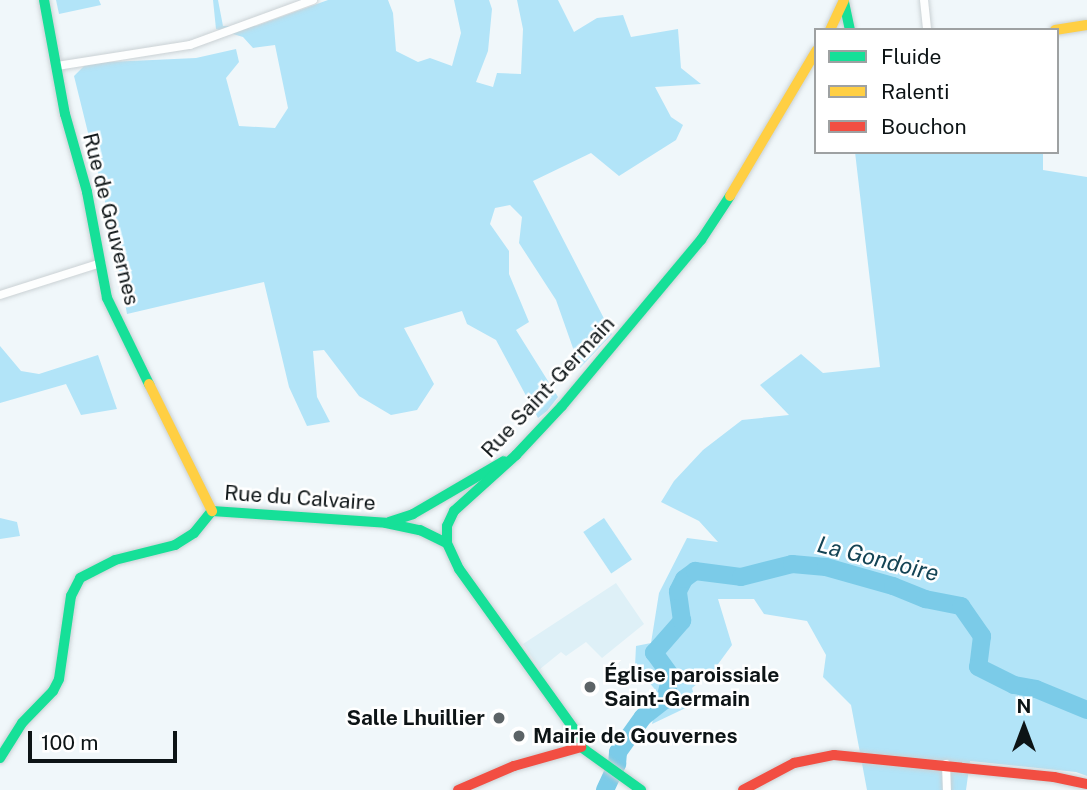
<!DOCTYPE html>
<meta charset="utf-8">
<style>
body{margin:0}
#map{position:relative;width:1087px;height:790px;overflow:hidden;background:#f0f7fa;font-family:"Public Sans",sans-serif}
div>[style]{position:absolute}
.built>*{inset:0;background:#def0f7}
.green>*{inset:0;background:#b2e4f8;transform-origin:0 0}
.river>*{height:18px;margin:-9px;padding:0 9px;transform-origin:9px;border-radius:9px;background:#7bcbe8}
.roads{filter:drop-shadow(0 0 2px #cad1d4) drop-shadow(0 0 2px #cad1d4)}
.street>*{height:8px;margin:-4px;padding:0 4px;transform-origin:4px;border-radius:4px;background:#fdfefe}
.fast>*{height:10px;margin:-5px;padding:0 5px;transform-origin:5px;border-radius:5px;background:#16e098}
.slow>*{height:10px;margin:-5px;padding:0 5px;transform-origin:5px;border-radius:5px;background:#ffcf43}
.jam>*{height:10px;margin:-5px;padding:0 5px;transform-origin:5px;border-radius:5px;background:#f24e42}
.dots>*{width:19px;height:19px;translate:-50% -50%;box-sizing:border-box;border:4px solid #fff;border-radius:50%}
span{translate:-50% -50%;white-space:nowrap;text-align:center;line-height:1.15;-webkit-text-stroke:5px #fff;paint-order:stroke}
.street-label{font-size:21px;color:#0d1416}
.poi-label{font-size:21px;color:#0d1416;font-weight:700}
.left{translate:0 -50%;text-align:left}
.right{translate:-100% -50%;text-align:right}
.water-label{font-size:23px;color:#144455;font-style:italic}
.legend{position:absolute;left:814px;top:28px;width:245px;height:126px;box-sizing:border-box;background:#fff;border:2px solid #9ea1a2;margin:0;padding:9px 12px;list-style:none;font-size:21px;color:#0d1416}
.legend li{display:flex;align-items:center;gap:14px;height:35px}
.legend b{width:35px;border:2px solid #9ea1a2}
.north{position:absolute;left:989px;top:692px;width:70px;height:70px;-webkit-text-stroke:5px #fff;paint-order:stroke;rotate:0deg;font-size:19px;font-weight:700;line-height:28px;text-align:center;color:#0d1416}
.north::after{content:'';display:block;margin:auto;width:24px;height:32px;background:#0d1416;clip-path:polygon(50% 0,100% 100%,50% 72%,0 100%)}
.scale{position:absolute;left:28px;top:731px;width:149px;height:32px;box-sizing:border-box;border:4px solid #0d1416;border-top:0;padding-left:9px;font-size:21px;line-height:24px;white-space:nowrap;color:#0d1416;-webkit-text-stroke:5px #fff;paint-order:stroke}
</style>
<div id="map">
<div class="built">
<i style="clip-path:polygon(616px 583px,644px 624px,602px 658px,586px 642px,566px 656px,561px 652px,540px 669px,523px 644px)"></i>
</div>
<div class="green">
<i style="clip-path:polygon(56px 0,99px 0,101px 5px,59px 14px)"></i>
<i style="clip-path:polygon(213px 0,218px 0,223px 26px,256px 26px,328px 0,388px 0,393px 13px,396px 51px,418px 62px,430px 58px,452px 66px,461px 33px,454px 0,489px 0,492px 9px,488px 51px,476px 82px,493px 87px,497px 73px,521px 74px,523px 29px,517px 0,558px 0,574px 32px,597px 18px,623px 15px,631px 37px,678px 29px,681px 68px,701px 84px,655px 87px,671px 117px,683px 125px,676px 140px,619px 176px,591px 153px,533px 181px,612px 334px,580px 368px,556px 300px,519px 243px,522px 217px,510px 205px,495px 208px,490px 224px,509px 251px,509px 274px,529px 322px,516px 330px,558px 397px,547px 411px,538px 418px,496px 340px,467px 324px,462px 311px,404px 328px,434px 384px,417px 410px,391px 415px,359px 396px,324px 350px,313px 351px,317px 397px,330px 422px,307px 426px,289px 387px,264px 282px,127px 314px,112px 230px,74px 76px,87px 63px,196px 58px,236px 49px,239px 62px,226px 78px,239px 126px,275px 128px,288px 108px,275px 45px,253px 48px,243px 37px,216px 29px)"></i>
<i style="clip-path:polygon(855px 152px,1043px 152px,1043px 170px,1087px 177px,1087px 776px,1076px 772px,970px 761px,966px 790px,867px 790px,851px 705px,823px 677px,826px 655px,807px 621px,764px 614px,754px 599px,718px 599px,732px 645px,713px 671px,692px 688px,696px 703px,652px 724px,659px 694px,635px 666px,636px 646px,651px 643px,659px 593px,687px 538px,718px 542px,699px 521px,661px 502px,674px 481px,703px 450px,742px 420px,789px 415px,760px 385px,801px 354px,823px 373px,880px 367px)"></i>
<i style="clip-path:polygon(0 346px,21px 371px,39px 374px,98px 355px,117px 409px,81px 415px,66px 384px,0 403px)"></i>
<i style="clip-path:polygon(0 518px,17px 522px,20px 536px,0 539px)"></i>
<i style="left:604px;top:518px;width:50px;height:25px;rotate:56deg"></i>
</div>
<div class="river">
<i style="left:605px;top:790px;width:29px;rotate:-65deg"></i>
<i style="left:617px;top:764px;width:12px;rotate:-85deg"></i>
<i style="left:618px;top:752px;width:43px;rotate:-54.5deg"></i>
<i style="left:643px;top:717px;width:28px;rotate:-38deg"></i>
<i style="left:665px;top:700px;width:25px;rotate:-76deg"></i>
<i style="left:671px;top:676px;width:29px;rotate:-126deg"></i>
<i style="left:654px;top:653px;width:43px;rotate:-48.8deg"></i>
<i style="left:682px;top:621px;width:30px;rotate:-98deg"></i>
<i style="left:678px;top:591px;width:13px;rotate:-63deg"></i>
<i style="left:684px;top:579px;width:14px;rotate:-36deg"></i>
<i style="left:695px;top:571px;width:46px;rotate:7.4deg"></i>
<i style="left:741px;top:577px;width:53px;rotate:-14.3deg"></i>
<i style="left:792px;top:564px;width:34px;rotate:5deg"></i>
<i style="left:826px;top:567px;width:70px;rotate:15.8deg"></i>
<i style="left:893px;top:586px;width:35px;rotate:22deg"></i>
<i style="left:925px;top:599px;width:37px;rotate:11deg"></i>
<i style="left:961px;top:606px;width:37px;rotate:55deg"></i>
<i style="left:982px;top:636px;width:31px;rotate:97deg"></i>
<i style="left:978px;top:667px;width:40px;rotate:26.6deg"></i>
<i style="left:1014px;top:685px;width:22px;rotate:10deg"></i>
<i style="left:1036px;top:689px;width:55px;rotate:22.4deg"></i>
</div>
<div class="roads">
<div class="street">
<i style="left:924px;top:0;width:30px;rotate:84deg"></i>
<i style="left:57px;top:66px;width:135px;rotate:-9deg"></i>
<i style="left:190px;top:45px;width:131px;rotate:-20.1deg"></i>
<i style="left:0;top:295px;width:106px;rotate:-17.6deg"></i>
<i style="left:946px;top:764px;width:26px;rotate:88deg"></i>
</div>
<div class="fast">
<i style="left:44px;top:0;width:116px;rotate:79.6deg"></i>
<i style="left:65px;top:114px;width:81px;rotate:74.2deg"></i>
<i style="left:87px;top:192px;width:108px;rotate:79.3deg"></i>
<i style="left:107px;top:298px;width:96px;rotate:64deg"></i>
<i style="left:844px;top:2px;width:29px;rotate:78deg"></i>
<i style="left:212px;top:511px;width:174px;rotate:3.9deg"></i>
<i style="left:386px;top:523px;width:35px;rotate:12deg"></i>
<i style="left:420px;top:530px;width:30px;rotate:26deg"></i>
<i style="left:389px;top:522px;width:25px;rotate:-18deg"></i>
<i style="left:413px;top:514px;width:105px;rotate:-30.2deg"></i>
<i style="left:581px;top:747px;width:19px;rotate:-111deg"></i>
<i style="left:574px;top:729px;width:197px;rotate:-125.7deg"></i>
<i style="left:459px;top:569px;width:29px;rotate:-115deg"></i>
<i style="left:447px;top:543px;width:17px;rotate:-90deg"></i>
<i style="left:447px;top:526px;width:17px;rotate:-65deg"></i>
<i style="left:454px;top:511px;width:84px;rotate:-42.1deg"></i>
<i style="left:516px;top:455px;width:67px;rotate:-46.8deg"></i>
<i style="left:562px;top:406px;width:217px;rotate:-50.1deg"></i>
<i style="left:701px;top:240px;width:53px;rotate:-56.6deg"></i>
<i style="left:581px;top:747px;width:74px;rotate:35.6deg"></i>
<i style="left:0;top:758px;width:41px;rotate:-57.8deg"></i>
<i style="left:22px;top:723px;width:45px;rotate:-45.9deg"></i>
<i style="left:53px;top:691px;width:13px;rotate:-63deg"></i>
<i style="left:59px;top:679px;width:84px;rotate:-81.8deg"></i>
<i style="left:71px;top:596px;width:20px;rotate:-63deg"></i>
<i style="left:80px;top:578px;width:39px;rotate:-27deg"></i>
<i style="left:115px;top:560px;width:62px;rotate:-14deg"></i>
<i style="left:175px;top:545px;width:22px;rotate:-32deg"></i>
<i style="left:194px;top:533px;width:28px;rotate:-51deg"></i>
</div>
<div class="slow">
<i style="left:830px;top:30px;width:33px;rotate:-65deg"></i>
<i style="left:1055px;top:30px;width:32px;rotate:-9deg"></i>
<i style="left:730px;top:196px;width:169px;rotate:-59.3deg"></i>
<i style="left:149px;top:384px;width:142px;rotate:63.6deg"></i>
</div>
<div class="jam">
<i style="left:458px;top:790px;width:61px;rotate:-23.2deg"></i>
<i style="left:514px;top:766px;width:70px;rotate:-15.8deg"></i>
<i style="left:743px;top:790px;width:58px;rotate:-27.9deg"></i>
<i style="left:794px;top:763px;width:41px;rotate:-11.3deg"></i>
<i style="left:834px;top:755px;width:221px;rotate:5.7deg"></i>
<i style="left:1054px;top:777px;width:34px;rotate:12deg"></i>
</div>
</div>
<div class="dots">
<i style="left:590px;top:687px;background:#5c6366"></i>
<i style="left:499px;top:718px;background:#5c6366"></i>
<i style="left:519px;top:736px;background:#5c6366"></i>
</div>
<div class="street-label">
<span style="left:111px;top:219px;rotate:76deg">Rue de Gouvernes</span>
<span style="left:548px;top:387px;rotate:-47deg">Rue Saint-Germain</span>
<span style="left:300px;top:498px;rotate:4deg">Rue du Calvaire</span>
</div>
<div class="poi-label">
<span class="left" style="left:604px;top:687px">Église paroissiale<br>Saint-Germain</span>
<span class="right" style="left:485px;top:718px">Salle Lhuillier</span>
<span class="left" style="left:533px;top:736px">Mairie de Gouvernes</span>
</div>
<div class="water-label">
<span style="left:878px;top:559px;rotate:14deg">La Gondoire</span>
</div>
<ul class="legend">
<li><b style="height:9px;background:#16e098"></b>Fluide</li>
<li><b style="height:9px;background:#ffcf43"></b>Ralenti</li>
<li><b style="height:9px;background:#f24e42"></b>Bouchon</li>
</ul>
<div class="north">N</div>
<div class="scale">100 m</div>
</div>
